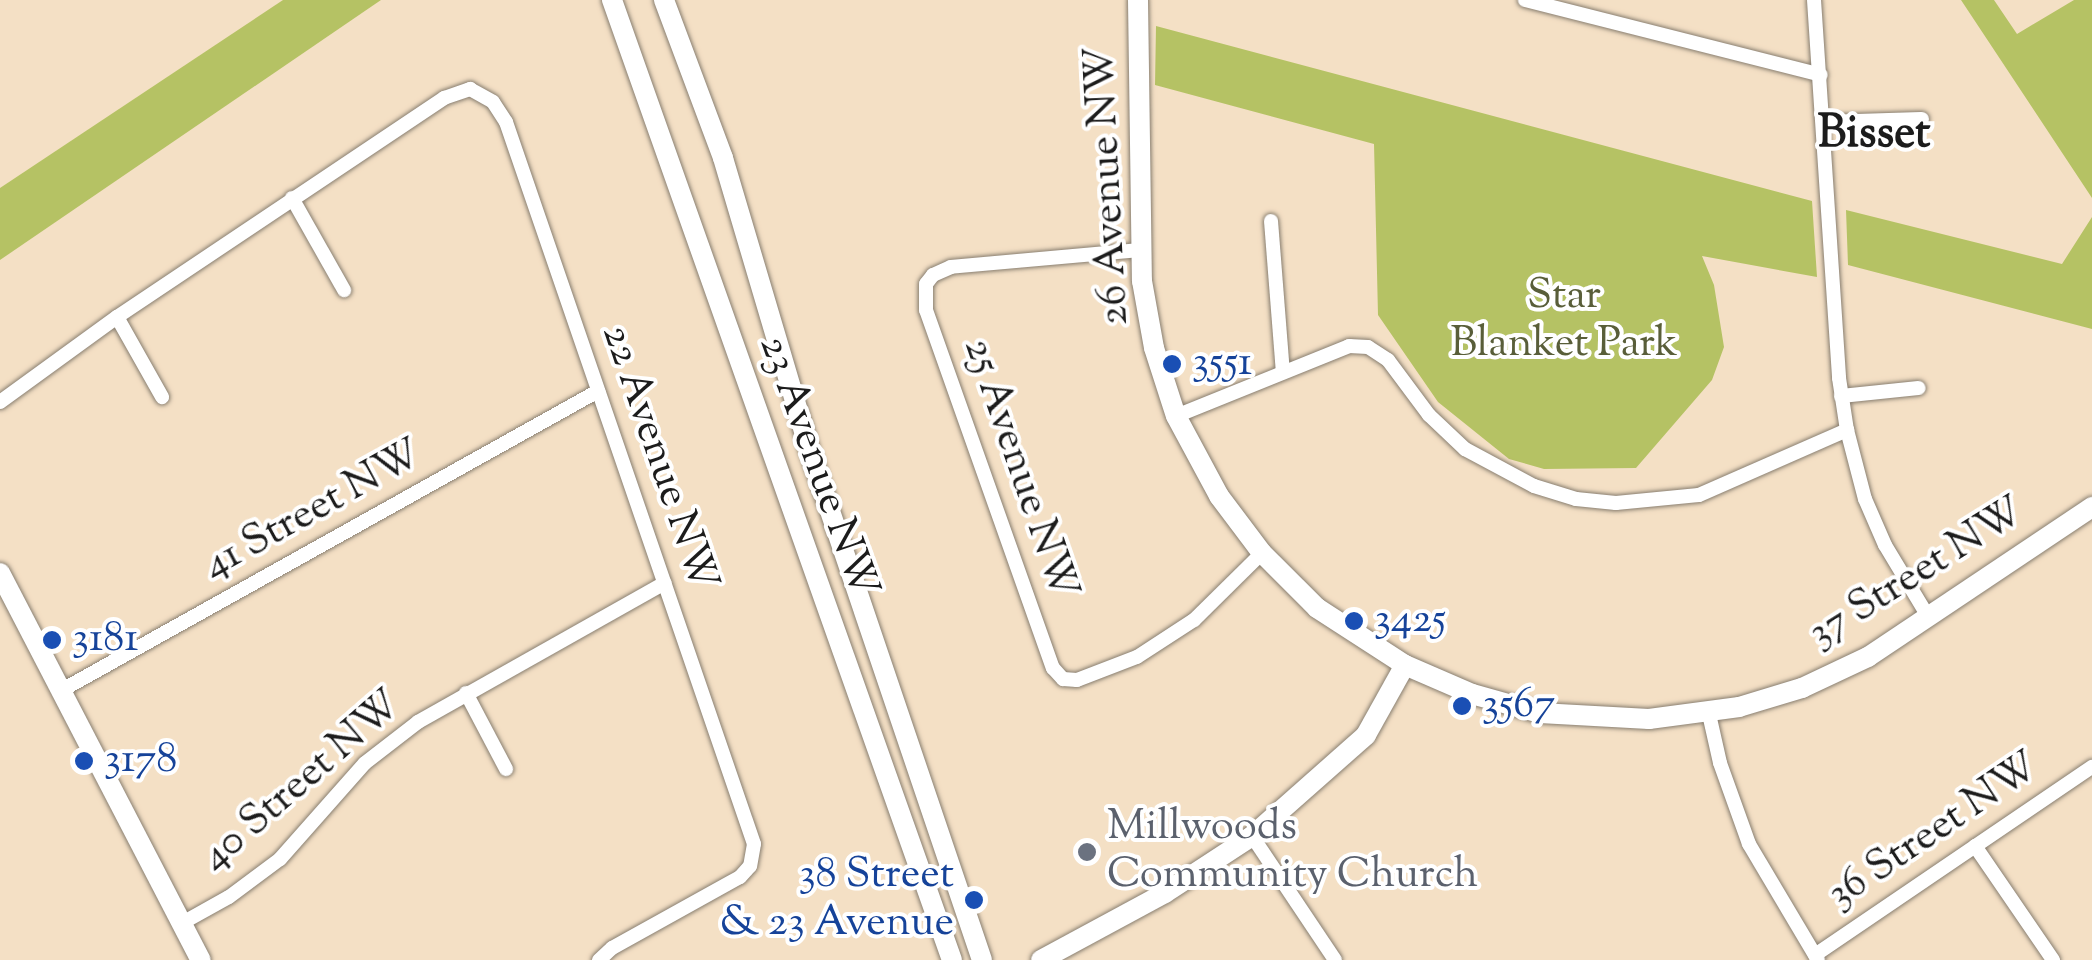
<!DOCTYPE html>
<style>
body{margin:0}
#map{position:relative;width:2092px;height:960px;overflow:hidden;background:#f4e0c5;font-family:"Sorts Mill Goudy",serif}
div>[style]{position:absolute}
.green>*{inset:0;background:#b5c264}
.roads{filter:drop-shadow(0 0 2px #887e70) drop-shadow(0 0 2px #887e70)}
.street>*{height:14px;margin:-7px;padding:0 7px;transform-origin:7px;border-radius:7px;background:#fff}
.secondary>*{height:20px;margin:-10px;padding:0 10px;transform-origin:10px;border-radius:10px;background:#fff}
.dots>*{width:28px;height:28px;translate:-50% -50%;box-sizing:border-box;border:5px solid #fff;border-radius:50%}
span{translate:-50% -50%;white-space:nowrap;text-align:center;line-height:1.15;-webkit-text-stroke:8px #fff;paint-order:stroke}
.street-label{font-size:42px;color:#1c1c1c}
.park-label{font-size:42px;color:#595e39}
.transit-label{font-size:42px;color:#164399}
.left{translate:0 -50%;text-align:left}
.right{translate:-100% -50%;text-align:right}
.worship-label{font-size:42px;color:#5b616d}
.neighbourhood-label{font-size:45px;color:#1c1c1c;font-weight:700}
</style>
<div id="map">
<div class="green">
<i style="clip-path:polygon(283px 0,381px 0,0 260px,0 188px)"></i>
<i style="clip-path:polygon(1961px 0,1994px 0,2017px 34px,2074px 0,2092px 0,2092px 198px)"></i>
<i style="clip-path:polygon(1156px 26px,1812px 201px,1817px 277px,1702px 256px,1714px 285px,1724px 347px,1712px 380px,1636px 468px,1544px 469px,1509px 459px,1438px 402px,1378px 315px,1374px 144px,1155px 85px)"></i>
<i style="clip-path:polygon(1846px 210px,2062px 264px,2092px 217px,2092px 329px,1848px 265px)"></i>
</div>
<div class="roads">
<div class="street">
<i style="left:1525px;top:0;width:305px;rotate:14.2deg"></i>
<i style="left:1814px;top:0;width:379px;rotate:86.2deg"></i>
<i style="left:1839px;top:378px;width:53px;rotate:81.3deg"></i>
<i style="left:1847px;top:430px;width:71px;rotate:75.4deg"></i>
<i style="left:1865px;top:499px;width:50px;rotate:66.5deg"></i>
<i style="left:1885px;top:545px;width:85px;rotate:58.9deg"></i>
<i style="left:1823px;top:122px;width:99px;rotate:-1.7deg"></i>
<i style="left:292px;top:198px;width:106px;rotate:60.5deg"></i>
<i style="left:1271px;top:221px;width:151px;rotate:85.5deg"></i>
<i style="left:1140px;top:250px;width:190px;rotate:174.9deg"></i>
<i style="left:951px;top:267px;width:20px;rotate:156deg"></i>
<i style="left:933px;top:275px;width:11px;rotate:128deg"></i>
<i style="left:926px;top:284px;width:26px;rotate:90deg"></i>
<i style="left:926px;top:310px;width:380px;rotate:70.5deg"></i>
<i style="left:1053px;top:668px;width:15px;rotate:48deg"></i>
<i style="left:1063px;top:679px;width:14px;rotate:4deg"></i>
<i style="left:1077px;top:680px;width:64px;rotate:-21deg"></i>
<i style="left:1137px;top:657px;width:68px;rotate:-33deg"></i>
<i style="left:1194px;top:620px;width:95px;rotate:-44.6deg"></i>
<i style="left:117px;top:317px;width:92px;rotate:60.6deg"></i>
<i style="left:1841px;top:396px;width:78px;rotate:-5.9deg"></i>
<i style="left:0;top:402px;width:145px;rotate:-36deg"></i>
<i style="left:117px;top:317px;width:394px;rotate:-33.8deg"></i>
<i style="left:444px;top:98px;width:28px;rotate:-19deg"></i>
<i style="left:470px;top:89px;width:26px;rotate:29deg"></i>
<i style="left:493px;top:102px;width:24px;rotate:57deg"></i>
<i style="left:506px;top:122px;width:763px;rotate:71.04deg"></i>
<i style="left:754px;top:844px;width:22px;rotate:100deg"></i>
<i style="left:750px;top:866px;width:15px;rotate:132deg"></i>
<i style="left:740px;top:877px;width:146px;rotate:151deg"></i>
<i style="left:612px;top:948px;width:18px;rotate:137deg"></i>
<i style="left:1176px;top:416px;width:187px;rotate:-22deg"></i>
<i style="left:1349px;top:346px;width:19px;rotate:3deg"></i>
<i style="left:1368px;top:347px;width:24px;rotate:33deg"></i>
<i style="left:1388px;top:360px;width:69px;rotate:53.3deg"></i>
<i style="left:1429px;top:415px;width:50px;rotate:43.4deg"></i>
<i style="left:1465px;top:449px;width:78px;rotate:28.2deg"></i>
<i style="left:1534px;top:486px;width:44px;rotate:17.2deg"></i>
<i style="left:1576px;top:499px;width:40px;rotate:5.7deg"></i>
<i style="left:1616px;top:503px;width:83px;rotate:-5.5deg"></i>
<i style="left:1699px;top:495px;width:162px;rotate:-23.7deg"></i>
<i style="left:62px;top:690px;width:614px;rotate:-29.15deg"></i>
<i style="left:466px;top:693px;width:86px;rotate:62.2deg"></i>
<i style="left:1709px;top:714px;width:50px;rotate:77.3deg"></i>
<i style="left:1720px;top:763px;width:86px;rotate:70.3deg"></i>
<i style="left:1749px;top:844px;width:135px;rotate:59.3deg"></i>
<i style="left:1252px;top:836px;width:149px;rotate:56.2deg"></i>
<i style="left:1975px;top:846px;width:138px;rotate:55.6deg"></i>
<i style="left:184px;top:922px;width:51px;rotate:-29.1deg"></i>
<i style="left:229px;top:897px;width:64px;rotate:-36.7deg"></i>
<i style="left:280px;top:859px;width:128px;rotate:-48.5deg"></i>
<i style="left:365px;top:763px;width:67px;rotate:-37.7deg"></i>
<i style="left:418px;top:722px;width:283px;rotate:-29.4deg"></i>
<i style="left:1815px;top:955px;width:335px;rotate:-34.2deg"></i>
</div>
<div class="secondary">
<i style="left:612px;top:0;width:1018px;rotate:70.5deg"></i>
<i style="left:664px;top:0;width:169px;rotate:69.5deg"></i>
<i style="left:723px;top:158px;width:303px;rotate:73.5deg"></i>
<i style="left:809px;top:449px;width:539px;rotate:71.3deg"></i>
<i style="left:1138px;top:0;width:281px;rotate:89.2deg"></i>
<i style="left:1142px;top:281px;width:68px;rotate:79.8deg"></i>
<i style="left:1154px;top:348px;width:71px;rotate:72.1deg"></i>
<i style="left:1176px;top:416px;width:91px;rotate:61.7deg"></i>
<i style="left:1219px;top:496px;width:71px;rotate:53deg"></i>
<i style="left:1262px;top:553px;width:78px;rotate:45deg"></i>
<i style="left:1317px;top:608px;width:105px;rotate:32.9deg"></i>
<i style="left:1405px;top:665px;width:73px;rotate:23.4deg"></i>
<i style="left:1472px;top:694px;width:71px;rotate:15.6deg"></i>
<i style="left:1540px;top:713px;width:109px;rotate:3.2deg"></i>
<i style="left:1649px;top:719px;width:91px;rotate:-7.6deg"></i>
<i style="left:1739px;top:707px;width:66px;rotate:-16.8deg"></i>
<i style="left:1802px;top:688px;width:73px;rotate:-25.2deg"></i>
<i style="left:1868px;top:657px;width:270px;rotate:-33.8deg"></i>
<i style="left:0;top:573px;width:436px;rotate:62.6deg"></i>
<i style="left:1041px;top:960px;width:141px;rotate:-28.4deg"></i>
<i style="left:1165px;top:893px;width:104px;rotate:-33.2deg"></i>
<i style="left:1252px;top:836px;width:152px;rotate:-41.5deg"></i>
<i style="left:1366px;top:735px;width:80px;rotate:-60.9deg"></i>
</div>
</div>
<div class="dots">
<i style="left:1172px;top:364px;background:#1a4fb4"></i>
<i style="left:1354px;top:621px;background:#1a4fb4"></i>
<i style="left:52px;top:640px;background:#1a4fb4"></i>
<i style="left:1462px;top:706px;background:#1a4fb4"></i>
<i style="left:84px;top:761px;background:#1a4fb4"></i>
<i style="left:1087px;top:852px;background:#6b7280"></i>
<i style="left:974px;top:900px;background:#1a4fb4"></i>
</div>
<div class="street-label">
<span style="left:1109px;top:186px;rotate:-93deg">26 Avenue NW</span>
<span style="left:658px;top:458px;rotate:71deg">22 Avenue NW</span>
<span style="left:817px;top:467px;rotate:70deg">23 Avenue NW</span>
<span style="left:1019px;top:469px;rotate:71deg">25 Avenue NW</span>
<span style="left:313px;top:511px;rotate:-29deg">41 Street NW</span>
<span style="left:1917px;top:574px;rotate:-32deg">37 Street NW</span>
<span style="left:302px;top:782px;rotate:-41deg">40 Street NW</span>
<span style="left:1934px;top:832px;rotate:-34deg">36 Street NW</span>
</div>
<div class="park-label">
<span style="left:1564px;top:321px">Star<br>Blanket Park</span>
</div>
<div class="transit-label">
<span class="left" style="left:1192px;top:364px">3551</span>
<span class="left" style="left:1374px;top:621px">3425</span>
<span class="left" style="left:72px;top:640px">3181</span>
<span class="left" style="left:1482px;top:706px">3567</span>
<span class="left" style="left:104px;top:761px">3178</span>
<span class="right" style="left:954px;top:900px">38 Street<br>&amp; 23 Avenue</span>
</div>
<div class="worship-label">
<span class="left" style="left:1107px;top:852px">Millwoods<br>Community Church</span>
</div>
<div class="neighbourhood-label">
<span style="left:1874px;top:136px">Bisset</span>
</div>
</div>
